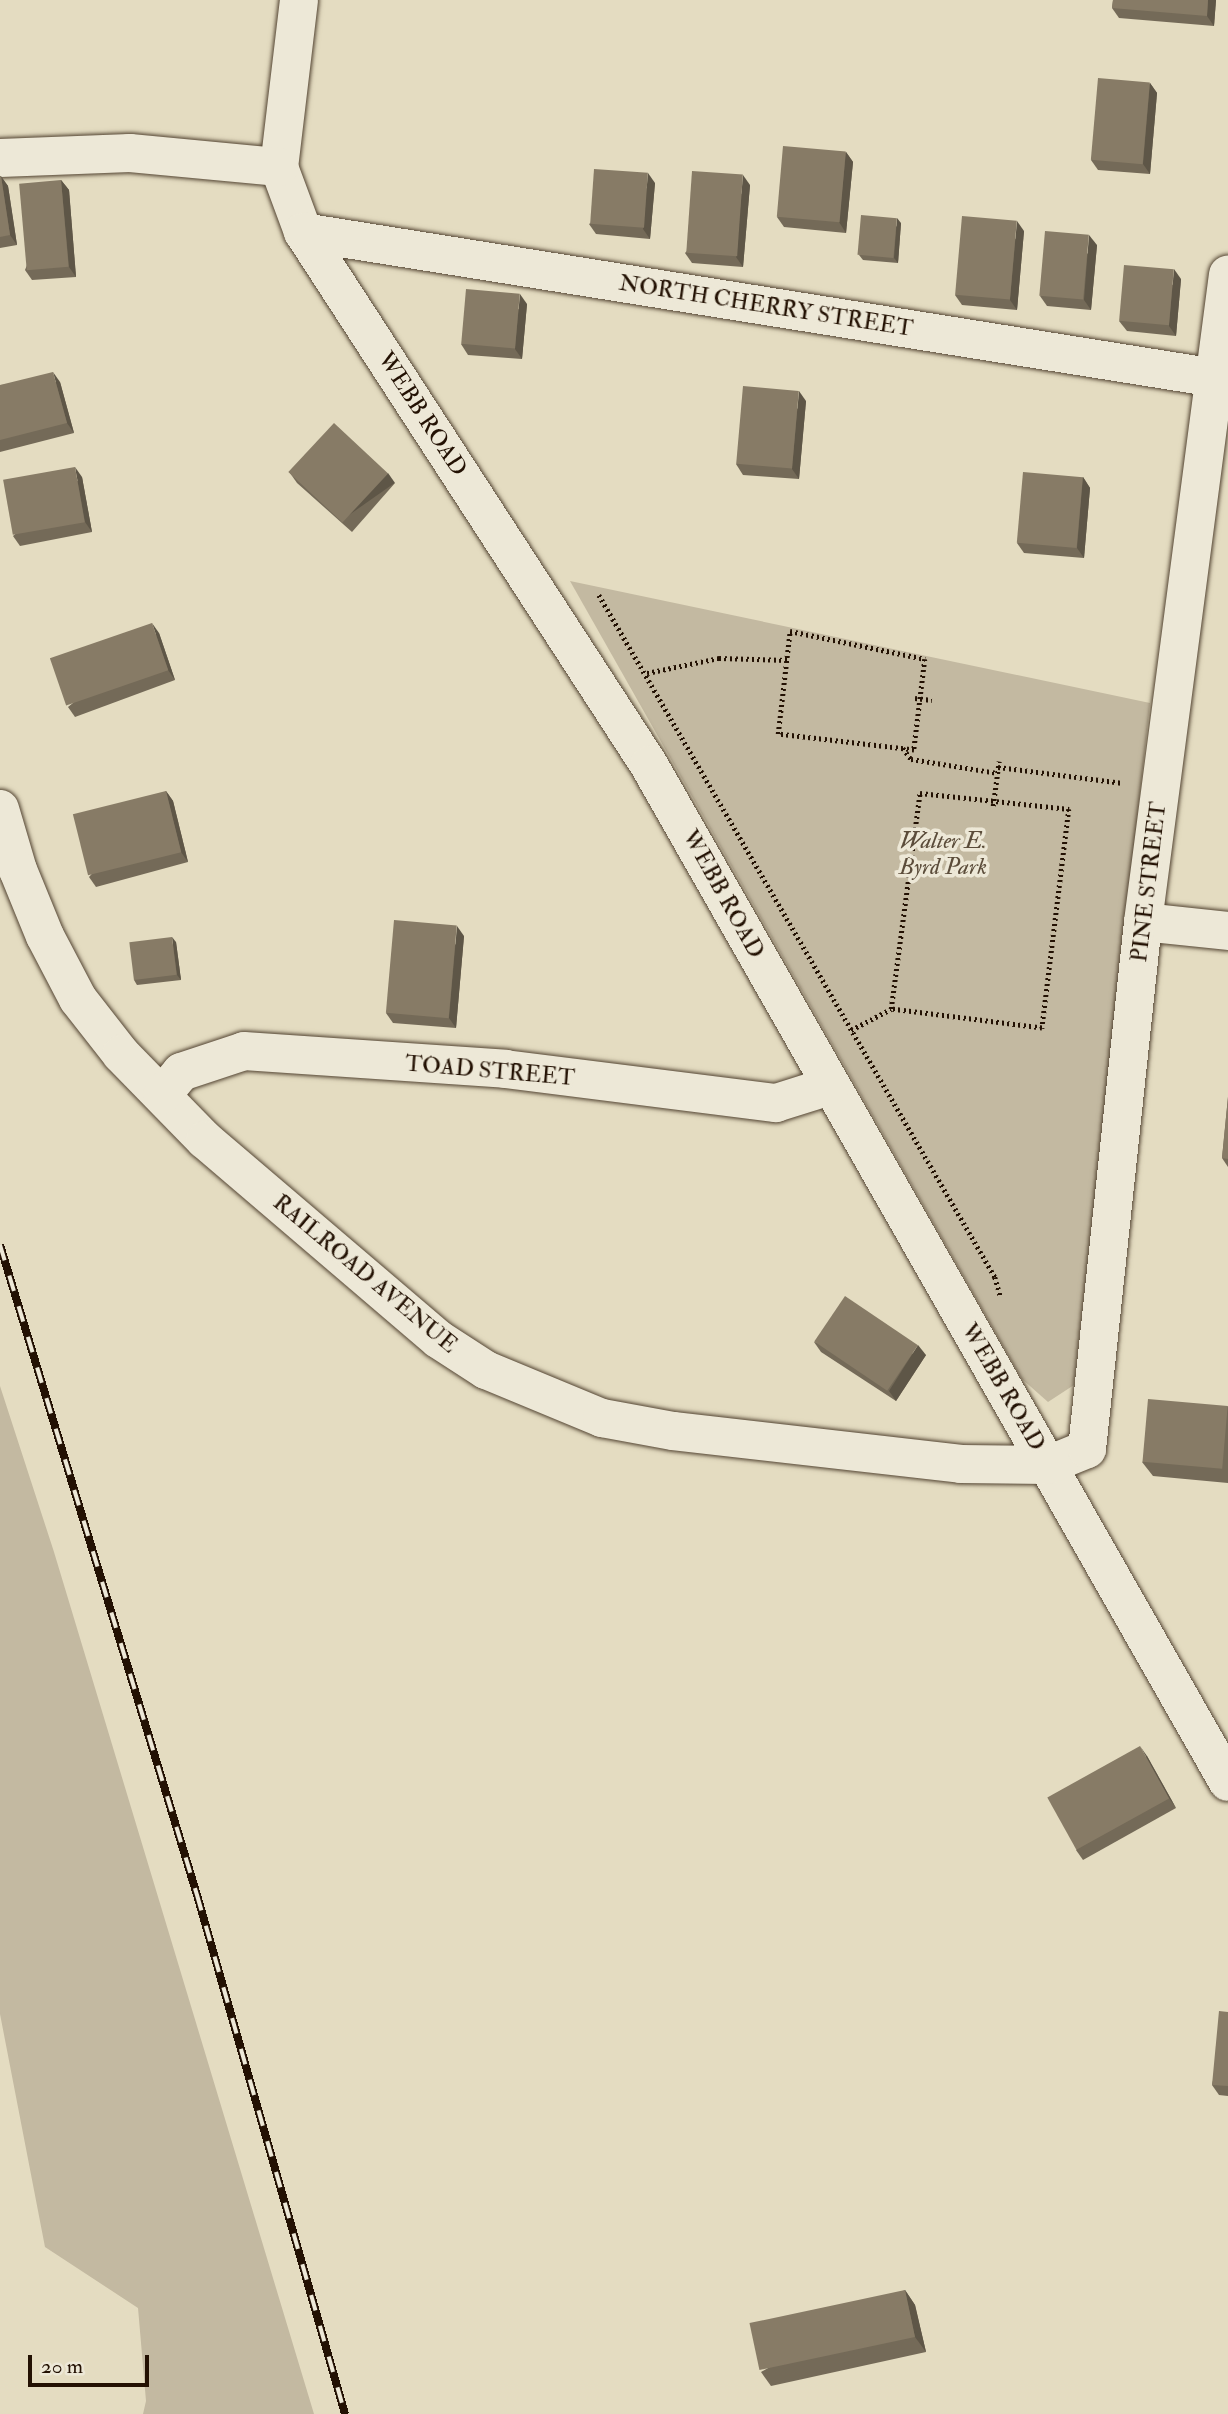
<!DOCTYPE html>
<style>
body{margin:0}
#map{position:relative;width:1228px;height:2414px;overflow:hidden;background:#e4dcc1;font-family:"IM FELL Double Pica",serif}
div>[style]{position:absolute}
.green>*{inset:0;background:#c3b9a1}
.path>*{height:4.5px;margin-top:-2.25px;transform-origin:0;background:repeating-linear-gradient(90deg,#231103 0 2px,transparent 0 5.5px)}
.roads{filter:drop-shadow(0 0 2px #534432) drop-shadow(0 0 2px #534432)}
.minor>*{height:38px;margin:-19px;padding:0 19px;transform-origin:19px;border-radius:19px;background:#ede8d7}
.rail>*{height:8px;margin-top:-4px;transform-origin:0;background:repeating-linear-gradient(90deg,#ede8d7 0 16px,#231103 0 32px);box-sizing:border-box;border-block:2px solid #231103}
.wall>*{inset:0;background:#746a58}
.shaded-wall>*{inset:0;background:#5e5647;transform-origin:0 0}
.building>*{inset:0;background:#877b66;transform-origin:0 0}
span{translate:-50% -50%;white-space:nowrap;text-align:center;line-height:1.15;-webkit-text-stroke:7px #ede8d7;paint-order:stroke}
.street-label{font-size:23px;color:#231103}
.park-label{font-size:23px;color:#5b4c3a;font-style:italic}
.scale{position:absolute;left:28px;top:2355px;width:121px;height:32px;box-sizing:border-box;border:4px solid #231103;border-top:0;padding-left:9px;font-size:21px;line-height:24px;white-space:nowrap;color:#231103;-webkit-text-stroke:5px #ede8d7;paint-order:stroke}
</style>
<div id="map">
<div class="green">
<i style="clip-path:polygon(570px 581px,1150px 703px,1074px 1385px,1048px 1402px,1022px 1379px)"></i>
<i style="clip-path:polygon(0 1386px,54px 1552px,314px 2414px,143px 2414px,146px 2401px,138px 2308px,45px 2247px,0 2014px)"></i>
</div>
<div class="path">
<i style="left:599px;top:595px;width:789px;rotate:59.86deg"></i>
<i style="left:995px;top:1277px;width:19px;rotate:74deg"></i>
<i style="left:790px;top:631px;width:138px;rotate:11.7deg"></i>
<i style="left:925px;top:659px;width:92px;rotate:96.9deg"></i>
<i style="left:914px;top:750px;width:137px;rotate:-173.3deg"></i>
<i style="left:778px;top:734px;width:104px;rotate:-83.4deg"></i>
<i style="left:647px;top:673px;width:74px;rotate:-11.8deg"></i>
<i style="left:719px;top:658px;width:68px;rotate:1.7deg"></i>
<i style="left:915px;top:698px;width:17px;rotate:7deg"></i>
<i style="left:903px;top:748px;width:14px;rotate:54deg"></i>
<i style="left:911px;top:759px;width:87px;rotate:9.2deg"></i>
<i style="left:998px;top:767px;width:126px;rotate:7.3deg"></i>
<i style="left:920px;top:793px;width:150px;rotate:6.1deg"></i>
<i style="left:1069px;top:809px;width:221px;rotate:97deg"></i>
<i style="left:1042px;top:1028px;width:152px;rotate:-172.8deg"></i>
<i style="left:891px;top:1009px;width:218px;rotate:-82.4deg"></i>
<i style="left:993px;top:806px;width:45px;rotate:-82.4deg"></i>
<i style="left:851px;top:1030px;width:45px;rotate:-27.7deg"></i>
</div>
<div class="roads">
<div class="minor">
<i style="left:299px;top:0;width:168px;rotate:96.8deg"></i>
<i style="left:279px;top:167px;width:69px;rotate:69.7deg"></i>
<i style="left:303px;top:232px;width:635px;rotate:57.01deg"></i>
<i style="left:649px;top:765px;width:1170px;rotate:60.35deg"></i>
<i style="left:0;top:158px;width:130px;rotate:-2.2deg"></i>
<i style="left:130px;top:153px;width:150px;rotate:5.4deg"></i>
<i style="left:303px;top:232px;width:937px;rotate:9.09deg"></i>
<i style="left:0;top:809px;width:64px;rotate:73.6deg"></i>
<i style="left:18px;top:870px;width:71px;rotate:67.8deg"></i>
<i style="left:45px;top:936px;width:71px;rotate:62.4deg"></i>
<i style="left:78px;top:999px;width:70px;rotate:52deg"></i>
<i style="left:121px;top:1054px;width:120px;rotate:45.7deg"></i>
<i style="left:205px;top:1140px;width:306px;rotate:40.5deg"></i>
<i style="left:438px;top:1339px;width:57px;rotate:32.9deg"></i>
<i style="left:486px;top:1370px;width:126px;rotate:22.5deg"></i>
<i style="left:602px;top:1418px;width:72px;rotate:10.4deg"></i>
<i style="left:673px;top:1431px;width:290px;rotate:6.5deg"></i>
<i style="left:961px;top:1464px;width:87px;rotate:0.7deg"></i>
<i style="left:1048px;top:1465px;width:42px;rotate:-22.3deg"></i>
<i style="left:1087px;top:1449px;width:530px;rotate:-83.93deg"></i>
<i style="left:1143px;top:922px;width:653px;rotate:-82.52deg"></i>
<i style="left:1143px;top:922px;width:85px;rotate:6deg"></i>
<i style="left:162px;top:1095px;width:30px;rotate:-50deg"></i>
<i style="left:181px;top:1072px;width:66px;rotate:-18.4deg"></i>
<i style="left:244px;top:1051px;width:262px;rotate:3.9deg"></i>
<i style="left:505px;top:1069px;width:273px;rotate:7.2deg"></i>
<i style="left:776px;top:1103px;width:57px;rotate:-17.5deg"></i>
</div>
</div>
<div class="rail">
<i style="left:0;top:1245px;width:679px;rotate:73.14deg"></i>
<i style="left:197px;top:1895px;width:540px;rotate:74.08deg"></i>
</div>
<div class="wall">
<i style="clip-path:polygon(1113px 0,1216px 0,1214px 26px,1119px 18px,1112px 8px)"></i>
<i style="clip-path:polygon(1150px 83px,1157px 93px,1150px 174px,1098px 170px,1091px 160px)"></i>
<i style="clip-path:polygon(846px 152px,853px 162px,846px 233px,784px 227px,777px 217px)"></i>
<i style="clip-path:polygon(0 176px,8px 186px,17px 245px,0 248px)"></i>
<i style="clip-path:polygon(61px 180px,69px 190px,76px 277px,32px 280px,25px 270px)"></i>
<i style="clip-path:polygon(655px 183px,650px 239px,596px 234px,589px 224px)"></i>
<i style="clip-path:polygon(750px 185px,743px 267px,692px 263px,685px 253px)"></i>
<i style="clip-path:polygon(901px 223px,898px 263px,863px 260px,859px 255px)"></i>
<i style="clip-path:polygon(1024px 231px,1017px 310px,962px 305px,955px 295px)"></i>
<i style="clip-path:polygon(1097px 245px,1091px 310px,1047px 306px,1040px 296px)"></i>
<i style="clip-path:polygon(1181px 279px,1176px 336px,1127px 331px,1119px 321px)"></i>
<i style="clip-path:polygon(527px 304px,522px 359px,468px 355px,461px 344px)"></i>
<i style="clip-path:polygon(60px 382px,74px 433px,0 452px,0 385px)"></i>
<i style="clip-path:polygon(806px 401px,799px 479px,743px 475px,736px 464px)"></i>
<i style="clip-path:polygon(290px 473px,395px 483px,352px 532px,297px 483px)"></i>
<i style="clip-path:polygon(82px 477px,92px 532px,20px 546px,13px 536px)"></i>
<i style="clip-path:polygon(1083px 477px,1090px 488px,1084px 558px,1024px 553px,1017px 543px)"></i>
<i style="clip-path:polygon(159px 633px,175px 680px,75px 717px,68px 707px)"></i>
<i style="clip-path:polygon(166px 791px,173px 801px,188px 862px,96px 887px,89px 877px)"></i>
<i style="clip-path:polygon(464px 936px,456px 1028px,393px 1023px,386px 1013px)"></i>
<i style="clip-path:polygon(176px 942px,181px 980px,137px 985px,134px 980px)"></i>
<i style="clip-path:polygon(1228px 1097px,1228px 1167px,1222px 1158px)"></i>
<i style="clip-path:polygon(814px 1342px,926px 1355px,896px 1401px,821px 1352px)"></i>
<i style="clip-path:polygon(1228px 1406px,1228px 1483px,1153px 1476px,1142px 1462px)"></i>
<i style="clip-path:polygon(1147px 1756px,1176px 1808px,1083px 1860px,1076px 1850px)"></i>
<i style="clip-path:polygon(1228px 2012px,1228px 2096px,1219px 2095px,1212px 2085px)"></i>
<i style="clip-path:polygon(905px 2290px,915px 2305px,926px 2352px,771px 2386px,761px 2372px)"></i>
</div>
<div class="shaded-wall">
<i style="clip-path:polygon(1208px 0,1216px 0,1214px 26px,1207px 16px)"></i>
<i style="clip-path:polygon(1150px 83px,1157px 93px,1150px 174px,1143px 164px)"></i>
<i style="clip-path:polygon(846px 152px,853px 162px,846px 233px,839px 222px)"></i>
<i style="clip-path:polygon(648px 173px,655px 183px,650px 239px,643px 229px)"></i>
<i style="clip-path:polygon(743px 175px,750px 185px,743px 267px,736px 257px)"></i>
<i style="clip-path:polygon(1px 176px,8px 186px,17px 245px,10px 235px)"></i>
<i style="clip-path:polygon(61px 180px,69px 190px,76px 277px,69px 267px)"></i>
<i style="clip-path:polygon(897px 218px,901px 223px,898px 263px,894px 258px)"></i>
<i style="clip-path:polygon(1017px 221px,1024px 231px,1017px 310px,1010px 300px)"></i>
<i style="clip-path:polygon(1089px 235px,1097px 245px,1091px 310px,1084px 300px)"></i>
<i style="clip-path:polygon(1174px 269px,1181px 279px,1176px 336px,1169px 326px)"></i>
<i style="clip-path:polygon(520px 294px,527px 304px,522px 359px,515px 349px)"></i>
<i style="clip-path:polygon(53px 372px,60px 382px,74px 433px,67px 423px)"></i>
<i style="clip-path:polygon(799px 391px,806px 401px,799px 479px,792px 469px)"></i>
<i style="clip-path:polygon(75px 467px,82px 477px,92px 532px,85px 522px)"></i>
<i style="left:388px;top:473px;width:12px;height:66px;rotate:55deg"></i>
<i style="clip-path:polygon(1083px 477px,1090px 488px,1084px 558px,1077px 548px)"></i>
<i style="clip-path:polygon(152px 623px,159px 633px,175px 680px,168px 670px)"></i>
<i style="clip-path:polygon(166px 791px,173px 801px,188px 862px,181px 852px)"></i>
<i style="clip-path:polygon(457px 926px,464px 936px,456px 1028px,449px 1018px)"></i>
<i style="clip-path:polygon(172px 937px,176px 942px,181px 980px,177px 975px)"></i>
<i style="clip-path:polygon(918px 1345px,926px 1355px,896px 1401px,889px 1391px)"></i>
<i style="clip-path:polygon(1140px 1746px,1147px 1756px,1176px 1808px,1169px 1798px)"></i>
<i style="clip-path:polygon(905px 2290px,915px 2305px,926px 2352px,915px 2337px)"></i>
</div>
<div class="building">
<i style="clip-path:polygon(1113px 0,1208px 0,1207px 16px,1112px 8px)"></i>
<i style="left:1098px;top:78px;width:52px;height:82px;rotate:5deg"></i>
<i style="left:783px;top:146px;width:63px;height:71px;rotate:5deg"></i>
<i style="left:594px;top:169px;width:54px;height:55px;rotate:4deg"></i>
<i style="left:692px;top:171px;width:51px;height:82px;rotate:4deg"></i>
<i style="clip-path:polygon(0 176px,1px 176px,10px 235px,0 237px)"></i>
<i style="left:61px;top:180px;width:87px;height:42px;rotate:85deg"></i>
<i style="left:861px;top:215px;width:36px;height:40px;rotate:5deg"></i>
<i style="left:962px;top:216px;width:55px;height:79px;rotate:5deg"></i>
<i style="left:1045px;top:231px;width:44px;height:65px;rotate:5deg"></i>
<i style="left:1124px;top:265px;width:50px;height:56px;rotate:5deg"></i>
<i style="left:466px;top:289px;width:54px;height:55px;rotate:5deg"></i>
<i style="clip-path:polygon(53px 372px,67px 423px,0 440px,0 385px)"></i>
<i style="left:743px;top:386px;width:56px;height:78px;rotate:5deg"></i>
<i style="left:334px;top:423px;width:74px;height:67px;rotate:43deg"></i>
<i style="left:75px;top:467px;width:56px;height:73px;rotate:80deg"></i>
<i style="left:1023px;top:472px;width:60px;height:71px;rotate:5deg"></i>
<i style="left:152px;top:623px;width:50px;height:108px;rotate:71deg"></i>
<i style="left:166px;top:791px;width:63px;height:96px;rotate:76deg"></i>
<i style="left:394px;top:920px;width:63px;height:93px;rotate:5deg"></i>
<i style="left:172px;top:937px;width:38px;height:43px;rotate:83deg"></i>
<i style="clip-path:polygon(1228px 1097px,1228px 1159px,1222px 1158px)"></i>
<i style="left:845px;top:1296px;width:88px;height:55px;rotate:34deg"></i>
<i style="left:1148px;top:1399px;width:80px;height:63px;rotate:5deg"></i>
<i style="left:1140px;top:1746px;width:60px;height:106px;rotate:61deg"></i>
<i style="clip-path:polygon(1219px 2011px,1228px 2012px,1228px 2086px,1212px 2085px)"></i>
<i style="left:905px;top:2290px;width:48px;height:159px;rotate:78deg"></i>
</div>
<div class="street-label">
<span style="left:766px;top:306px;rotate:9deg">NORTH CHERRY STREET</span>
<span style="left:422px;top:414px;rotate:57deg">WEBB ROAD</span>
<span style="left:1149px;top:882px;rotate:-83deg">PINE STREET</span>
<span style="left:723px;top:894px;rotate:61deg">WEBB ROAD</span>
<span style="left:490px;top:1071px;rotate:5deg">TOAD STREET</span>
<span style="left:365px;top:1274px;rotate:40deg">RAILROAD AVENUE</span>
<span style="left:1003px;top:1387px;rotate:60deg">WEBB ROAD</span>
</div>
<div class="park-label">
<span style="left:943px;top:854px">Walter E.<br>Byrd Park</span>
</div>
<div class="scale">20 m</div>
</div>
